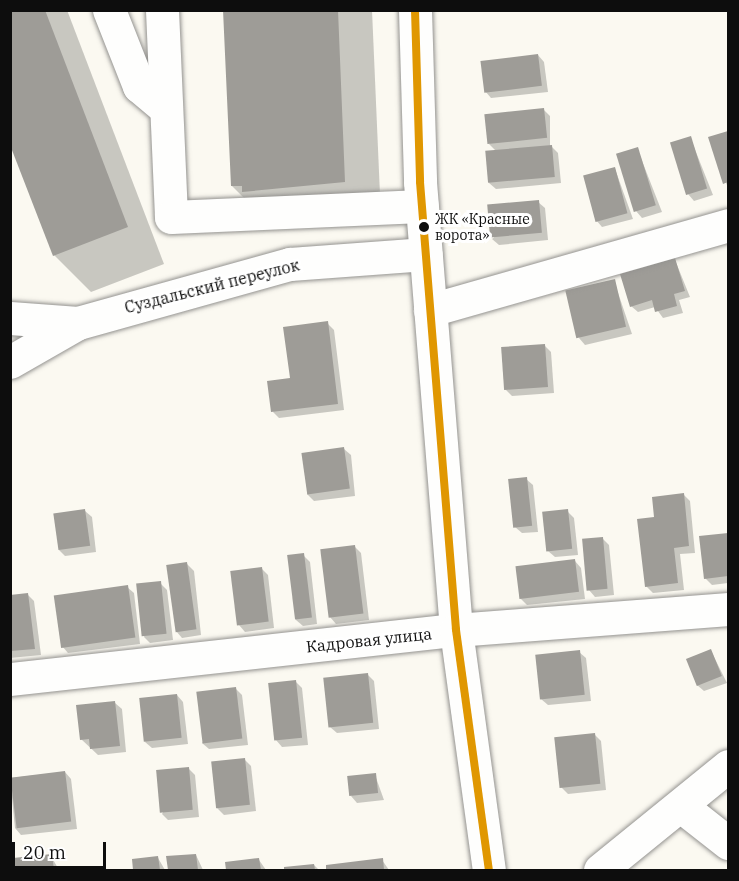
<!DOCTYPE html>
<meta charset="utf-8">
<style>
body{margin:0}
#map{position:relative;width:739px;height:881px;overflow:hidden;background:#fbf9f1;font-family:"IBM Plex Serif",serif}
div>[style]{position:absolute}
.shadow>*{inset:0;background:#0003}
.building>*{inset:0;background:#9e9c97;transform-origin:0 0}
.roads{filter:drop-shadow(0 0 2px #949390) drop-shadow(0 0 2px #949390)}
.minor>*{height:33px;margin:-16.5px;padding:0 16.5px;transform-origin:16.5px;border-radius:16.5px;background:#fefefd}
.bus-1>*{height:8px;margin:-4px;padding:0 4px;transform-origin:4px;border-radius:4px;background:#e09701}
.dots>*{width:16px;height:16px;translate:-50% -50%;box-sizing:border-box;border:3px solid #fff;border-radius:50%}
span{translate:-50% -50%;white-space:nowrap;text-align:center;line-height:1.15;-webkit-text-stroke:6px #fff;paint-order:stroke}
.bus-label{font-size:14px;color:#0d0d0d}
.left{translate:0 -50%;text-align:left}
.street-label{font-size:16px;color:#0d0d0d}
.frame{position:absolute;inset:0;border:12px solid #0d0d0d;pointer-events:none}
.scale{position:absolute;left:12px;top:842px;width:94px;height:27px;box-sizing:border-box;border:3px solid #0d0d0d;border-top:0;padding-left:8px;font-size:18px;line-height:21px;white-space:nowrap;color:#0d0d0d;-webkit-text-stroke:4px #fff;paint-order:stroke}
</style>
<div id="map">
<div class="shadow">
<i style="clip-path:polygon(10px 10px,67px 10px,164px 264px,91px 292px,54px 255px)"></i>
<i style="clip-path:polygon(225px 10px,372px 10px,381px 218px,268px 222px,232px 186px)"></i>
<i style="clip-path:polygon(538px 55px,544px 62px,548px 92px,491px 98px,485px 91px)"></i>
<i style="clip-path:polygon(543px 109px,550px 116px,550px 145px,558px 153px,561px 183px,496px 189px,489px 183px,497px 152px,489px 144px)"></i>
<i style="clip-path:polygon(728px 133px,728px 188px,710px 138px)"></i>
<i style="clip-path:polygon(690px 137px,713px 195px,694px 201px,688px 194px)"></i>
<i style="clip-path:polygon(637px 148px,662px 212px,642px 218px,636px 211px)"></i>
<i style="clip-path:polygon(615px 169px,633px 219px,602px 227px,596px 220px)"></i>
<i style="clip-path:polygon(538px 202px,545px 208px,548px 240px,499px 245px,492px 239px)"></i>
<i style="clip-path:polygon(675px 260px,690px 297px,679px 300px,683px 313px,663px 318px,655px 307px,638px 312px,631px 306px)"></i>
<i style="clip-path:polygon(614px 281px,632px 334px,585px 345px,579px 338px)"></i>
<i style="clip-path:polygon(327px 323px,334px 330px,344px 410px,279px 418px,273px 412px)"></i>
<i style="clip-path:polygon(544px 345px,551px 352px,554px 393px,512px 396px,505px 389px)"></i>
<i style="clip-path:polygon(344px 449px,351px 455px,355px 496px,314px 501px,307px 494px)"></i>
<i style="clip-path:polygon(526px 479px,533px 485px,538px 532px,522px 533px,515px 527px)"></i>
<i style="clip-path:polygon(683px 494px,690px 501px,695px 553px,680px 554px,684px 590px,653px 593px,646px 586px,656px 518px)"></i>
<i style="clip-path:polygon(85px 511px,92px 517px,96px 552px,65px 556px,59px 550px)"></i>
<i style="clip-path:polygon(567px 511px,574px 518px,578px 555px,555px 557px,548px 551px)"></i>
<i style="clip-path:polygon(728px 534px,728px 583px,712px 585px,705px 578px,701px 537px)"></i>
<i style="clip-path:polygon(602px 538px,609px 545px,614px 595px,595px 597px,589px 590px)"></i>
<i style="clip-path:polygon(355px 547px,361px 553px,369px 620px,336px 624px,330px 617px)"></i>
<i style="clip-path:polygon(303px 555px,310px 562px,317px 624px,303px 626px,296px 620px)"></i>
<i style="clip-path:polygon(575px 561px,581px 568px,585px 599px,527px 605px,520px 598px)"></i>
<i style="clip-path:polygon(187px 564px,194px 571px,201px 635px,182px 638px,176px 631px)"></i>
<i style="clip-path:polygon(261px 568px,268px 575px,274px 628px,245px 632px,239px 625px)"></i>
<i style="clip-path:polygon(160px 583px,167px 590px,173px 640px,150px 643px,144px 637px)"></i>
<i style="clip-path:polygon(127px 587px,134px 593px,140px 644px,68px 653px,62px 646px)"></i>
<i style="clip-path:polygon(27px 594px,34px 601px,41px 655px,10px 658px,10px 596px)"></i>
<i style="clip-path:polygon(711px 651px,727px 683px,704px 691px,697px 685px)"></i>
<i style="clip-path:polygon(579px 652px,586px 658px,591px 701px,548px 705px,541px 699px)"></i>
<i style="clip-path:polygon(367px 674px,374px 681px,379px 729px,337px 733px,330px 727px)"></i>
<i style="clip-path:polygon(296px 682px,302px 688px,308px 745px,282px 747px,276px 740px)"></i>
<i style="clip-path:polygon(236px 689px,242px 695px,248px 745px,209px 749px,202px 743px)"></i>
<i style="clip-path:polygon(177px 695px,183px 702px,188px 744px,152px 748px,145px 742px)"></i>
<i style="clip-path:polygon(115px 703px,122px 709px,126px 752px,98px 755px,81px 739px)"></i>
<i style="clip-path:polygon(594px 734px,601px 741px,606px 790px,568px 794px,561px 787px)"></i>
<i style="clip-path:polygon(244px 759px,251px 766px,256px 811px,224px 815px,217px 808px)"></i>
<i style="clip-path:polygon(188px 768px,195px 775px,199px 817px,168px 820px,162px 814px)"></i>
<i style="clip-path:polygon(65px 772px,71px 779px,77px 829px,21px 835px,15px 828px,10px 778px)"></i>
<i style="clip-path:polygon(375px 775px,384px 800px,357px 803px,351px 796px)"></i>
<i style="clip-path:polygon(10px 838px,14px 860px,51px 856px,59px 870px,10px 869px)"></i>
<i style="clip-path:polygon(196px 855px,203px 870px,169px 870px,168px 858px)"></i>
<i style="clip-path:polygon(158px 858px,165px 870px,135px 870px,134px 860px)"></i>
<i style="clip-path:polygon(259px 860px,266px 870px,228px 870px,227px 863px)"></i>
<i style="clip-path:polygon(382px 860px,389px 870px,328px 870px,327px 866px)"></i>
<i style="clip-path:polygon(314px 865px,319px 870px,286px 870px,285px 868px)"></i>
</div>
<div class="building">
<i style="clip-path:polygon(10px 10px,45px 10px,128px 227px,53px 256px,10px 145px)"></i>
<i style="clip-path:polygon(223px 10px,338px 10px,345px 182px,242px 192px,242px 186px,231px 186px)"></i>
<i style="left:538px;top:54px;width:32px;height:58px;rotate:83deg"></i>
<i style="left:544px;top:108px;width:30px;height:60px;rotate:84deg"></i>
<i style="clip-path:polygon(728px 131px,728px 182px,723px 184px,708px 137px)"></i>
<i style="left:691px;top:136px;width:55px;height:22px;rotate:73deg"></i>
<i style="left:552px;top:145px;width:32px;height:67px;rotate:85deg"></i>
<i style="left:638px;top:147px;width:61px;height:23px;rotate:73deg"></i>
<i style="left:615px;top:167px;width:48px;height:33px;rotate:75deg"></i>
<i style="left:539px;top:200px;width:33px;height:52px;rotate:85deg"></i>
<i style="clip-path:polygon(675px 258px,685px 291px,674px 294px,677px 306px,655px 312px,652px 300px,630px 307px,620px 274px)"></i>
<i style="left:615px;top:279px;width:49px;height:51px;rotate:77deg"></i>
<i style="clip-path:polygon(328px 321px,338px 404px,271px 412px,267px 381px,290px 378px,283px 327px)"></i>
<i style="left:545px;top:344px;width:43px;height:44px;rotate:86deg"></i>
<i style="left:344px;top:447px;width:42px;height:43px;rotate:82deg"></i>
<i style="left:527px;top:477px;width:49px;height:19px;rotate:84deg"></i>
<i style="clip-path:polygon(684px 493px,689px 546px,674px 548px,678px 583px,645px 587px,637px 519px,654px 517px,652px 497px)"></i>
<i style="left:85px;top:509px;width:37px;height:32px;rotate:82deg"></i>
<i style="left:568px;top:509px;width:40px;height:26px;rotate:84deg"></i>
<i style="clip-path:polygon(728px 533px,728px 576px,704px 579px,699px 536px)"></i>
<i style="left:603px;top:537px;width:52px;height:21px;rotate:85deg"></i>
<i style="left:355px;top:545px;width:69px;height:35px;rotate:83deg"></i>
<i style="left:304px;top:553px;width:65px;height:17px;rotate:83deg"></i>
<i style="left:575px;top:559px;width:33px;height:60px;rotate:83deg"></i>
<i style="left:187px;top:562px;width:68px;height:21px;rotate:82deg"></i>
<i style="left:262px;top:567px;width:55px;height:32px;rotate:83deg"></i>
<i style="left:161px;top:581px;width:53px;height:25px;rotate:84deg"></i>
<i style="left:128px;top:585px;width:53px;height:75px;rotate:82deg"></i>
<i style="clip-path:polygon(28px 593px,35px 649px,10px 651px,10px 595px)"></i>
<i style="left:711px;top:649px;width:29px;height:27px;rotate:68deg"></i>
<i style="left:580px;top:650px;width:45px;height:45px;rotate:84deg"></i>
<i style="left:368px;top:673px;width:50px;height:45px;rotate:84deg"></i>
<i style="left:296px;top:680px;width:58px;height:28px;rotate:84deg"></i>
<i style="left:236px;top:687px;width:52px;height:40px;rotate:83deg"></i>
<i style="left:177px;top:694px;width:44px;height:38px;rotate:84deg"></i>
<i style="clip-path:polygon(115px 701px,120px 746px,90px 749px,89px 739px,80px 740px,76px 705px)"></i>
<i style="left:595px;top:733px;width:51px;height:41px;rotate:84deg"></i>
<i style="left:245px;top:758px;width:47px;height:34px;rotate:84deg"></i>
<i style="left:189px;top:767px;width:43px;height:33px;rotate:85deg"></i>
<i style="left:65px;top:771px;width:51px;height:55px;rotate:83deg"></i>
<i style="left:376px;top:773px;width:20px;height:29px;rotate:84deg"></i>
<i style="clip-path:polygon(52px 854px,54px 870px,15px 870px,13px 858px)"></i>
<i style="clip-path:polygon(196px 854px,198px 870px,168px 870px,166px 856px)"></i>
<i style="clip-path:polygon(158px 856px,160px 870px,133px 870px,132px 859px)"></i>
<i style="clip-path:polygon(259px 858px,261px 870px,226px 870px,225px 862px)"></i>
<i style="clip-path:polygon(383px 858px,384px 870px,326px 870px,326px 865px)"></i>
<i style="clip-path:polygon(314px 864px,315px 870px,284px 870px,284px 867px)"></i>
</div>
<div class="roads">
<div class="minor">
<i style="left:109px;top:10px;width:82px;rotate:68.5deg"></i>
<i style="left:139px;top:86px;width:35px;rotate:40deg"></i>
<i style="left:162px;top:10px;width:207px;rotate:87.5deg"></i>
<i style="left:171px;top:217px;width:251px;rotate:-2.5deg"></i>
<i style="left:415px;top:10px;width:172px;rotate:88.3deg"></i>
<i style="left:420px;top:182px;width:449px;rotate:85.4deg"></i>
<i style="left:456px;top:630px;width:242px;rotate:82.2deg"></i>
<i style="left:430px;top:310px;width:310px;rotate:-15.9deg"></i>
<i style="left:10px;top:318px;width:68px;rotate:4.2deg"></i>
<i style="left:10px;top:362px;width:78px;rotate:-29.8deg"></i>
<i style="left:78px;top:323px;width:220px;rotate:-15.6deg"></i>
<i style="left:290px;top:264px;width:136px;rotate:-4.2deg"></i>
<i style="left:10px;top:679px;width:449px;rotate:-6.3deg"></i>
<i style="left:456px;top:630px;width:273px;rotate:-4.4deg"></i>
<i style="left:681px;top:806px;width:60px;rotate:38.2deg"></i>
<i style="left:600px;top:870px;width:165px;rotate:-39.1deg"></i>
</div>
</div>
<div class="bus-1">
<i style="left:415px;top:10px;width:172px;rotate:88.3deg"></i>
<i style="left:420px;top:182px;width:449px;rotate:85.4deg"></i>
<i style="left:456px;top:630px;width:242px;rotate:82.2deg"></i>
</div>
<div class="dots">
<i style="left:424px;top:227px;background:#0d0d0d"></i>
</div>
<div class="bus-label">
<span class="left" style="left:435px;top:227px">ЖК «Красные<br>ворота»</span>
</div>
<div class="street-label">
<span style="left:212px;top:286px;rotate:-14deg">Суздальский переулок</span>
<span style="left:369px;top:640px;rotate:-6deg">Кадровая улица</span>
</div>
<div class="frame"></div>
<div class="scale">20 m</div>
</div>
